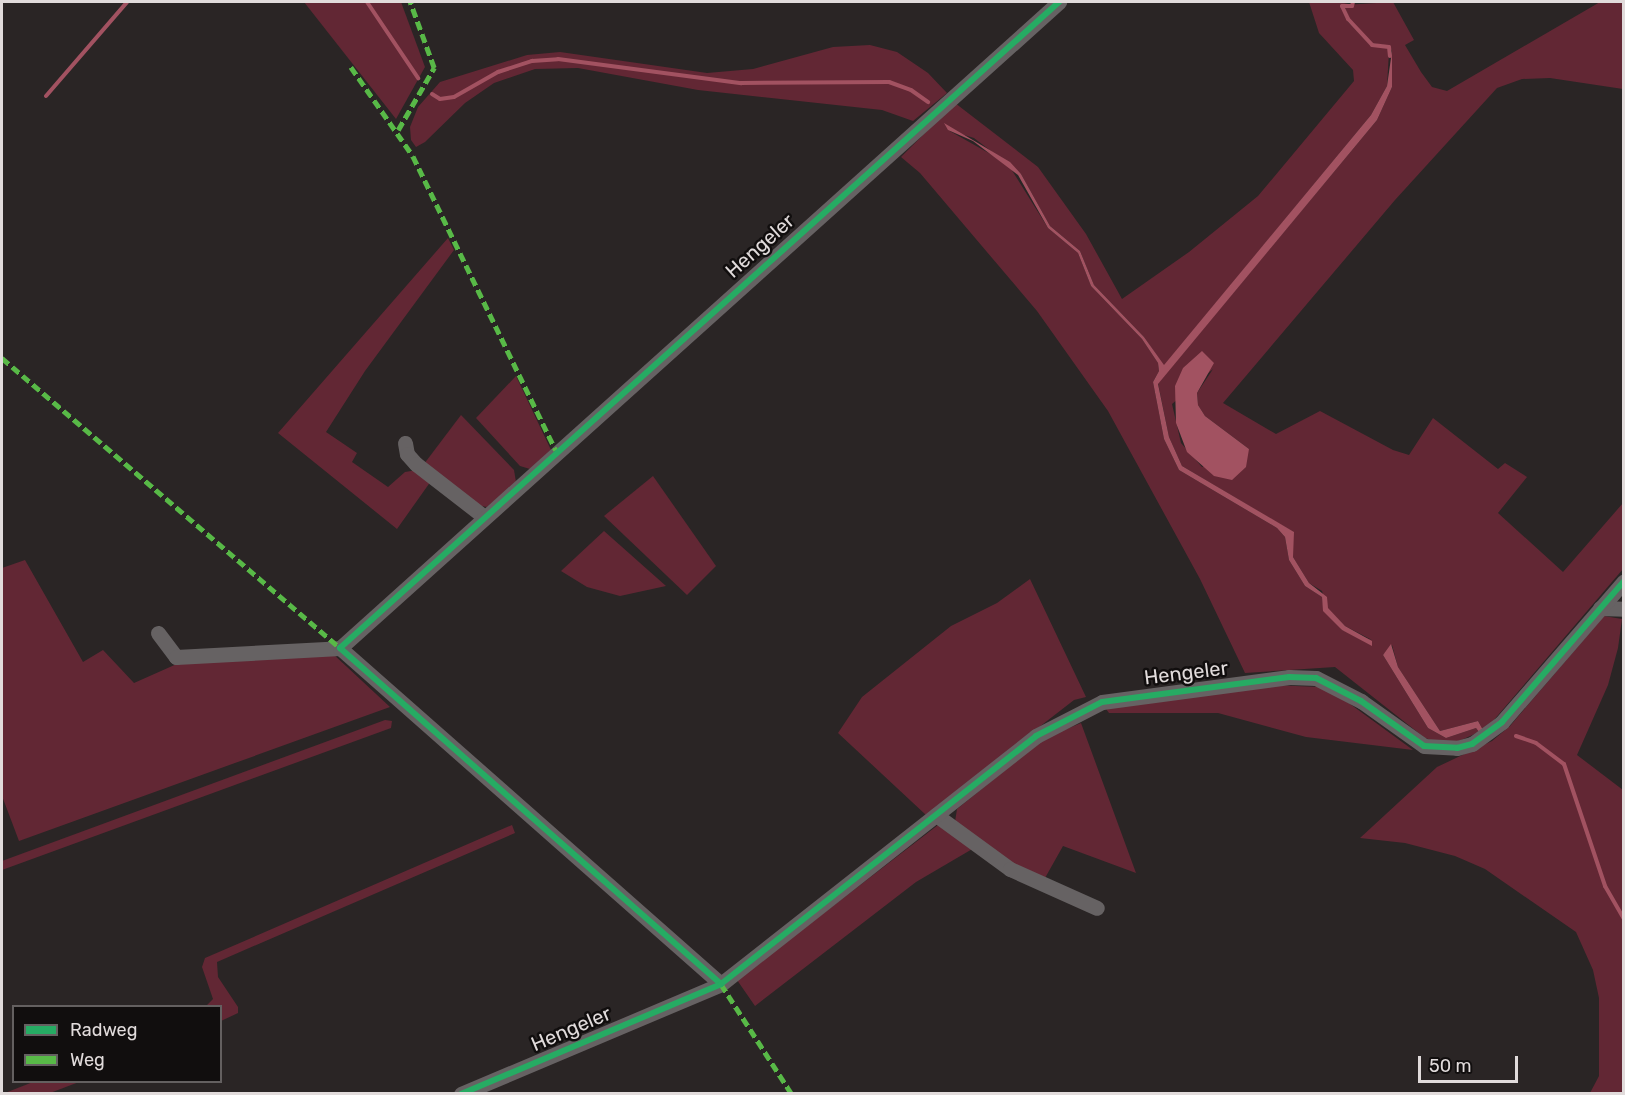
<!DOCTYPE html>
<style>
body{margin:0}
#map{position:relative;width:1625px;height:1095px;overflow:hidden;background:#2a2525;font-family:Rubik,sans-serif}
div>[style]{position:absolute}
.green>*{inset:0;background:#622734}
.water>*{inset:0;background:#a25261}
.stream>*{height:4px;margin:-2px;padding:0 2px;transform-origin:2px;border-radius:2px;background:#a25261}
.minor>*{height:15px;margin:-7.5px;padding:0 7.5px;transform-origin:7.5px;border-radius:7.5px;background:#666263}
.quiet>*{height:4.5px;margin-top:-2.25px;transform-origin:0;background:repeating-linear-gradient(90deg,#58b947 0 9px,transparent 0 13.5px)}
.cycleway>*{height:6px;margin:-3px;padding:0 3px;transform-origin:3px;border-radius:3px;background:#26ab63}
span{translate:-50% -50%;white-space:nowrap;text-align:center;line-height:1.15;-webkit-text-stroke:5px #110e0e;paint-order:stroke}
.street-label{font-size:20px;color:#e1dbdb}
.frame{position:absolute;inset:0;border:3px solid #e1dbdb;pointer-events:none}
.legend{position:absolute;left:12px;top:1005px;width:210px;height:78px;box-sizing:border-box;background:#110e0e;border:2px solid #646060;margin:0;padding:8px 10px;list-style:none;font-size:18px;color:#e1dbdb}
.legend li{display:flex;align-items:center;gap:12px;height:30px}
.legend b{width:30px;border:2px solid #646060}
.scale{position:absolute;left:1418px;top:1056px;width:100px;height:27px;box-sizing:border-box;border:3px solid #e1dbdb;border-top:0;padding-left:8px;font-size:18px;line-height:21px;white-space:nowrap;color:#e1dbdb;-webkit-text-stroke:4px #110e0e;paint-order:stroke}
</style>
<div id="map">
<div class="green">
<i style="clip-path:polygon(304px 2px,401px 2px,425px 67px,396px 119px)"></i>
<i style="clip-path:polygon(evenodd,1309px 2px,1352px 2px,1340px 5px,1348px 22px,1371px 46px,1387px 48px,1389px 52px,1387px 86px,1371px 115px,1164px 366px,1144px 337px,1094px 285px,1080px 251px,1050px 226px,1021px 174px,974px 138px,948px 130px,1008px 164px,1048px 228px,1078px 253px,1091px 286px,1142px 339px,1158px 363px,1159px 371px,1153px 382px,1164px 439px,1179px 470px,1277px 528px,1285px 537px,1289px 560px,1305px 586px,1322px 597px,1323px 604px,1342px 630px,1372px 640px,1345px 626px,1327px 608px,1322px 591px,1309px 583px,1293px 557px,1293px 532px,1182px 466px,1169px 437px,1158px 383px,1377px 120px,1392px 87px,1392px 51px,1389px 46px,1372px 43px,1350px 20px,1344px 5px,1393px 2px,1414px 40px,1405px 45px,1421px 72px,1432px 87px,1447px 91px,1600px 2px,1623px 2px,1623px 89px,1550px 78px,1522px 79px,1497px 88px,1395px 200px,1223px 403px,1276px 434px,1320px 411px,1393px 450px,1409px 455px,1433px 418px,1498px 469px,1505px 463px,1527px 477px,1498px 513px,1563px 572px,1623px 503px,1623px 569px,1487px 728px,1483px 730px,1478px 721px,1440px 731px,1398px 667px,1392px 645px,1383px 655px,1428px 728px,1446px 738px,1476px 728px,1479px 732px,1448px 746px,1425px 738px,1335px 667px,1245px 673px,1200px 579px,1108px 411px,1037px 311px,920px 173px,901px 157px,955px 103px,1038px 167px,1086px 234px,1122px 299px,1189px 252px,1258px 196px,1354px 81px,1353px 70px,1319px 33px,1309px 2px,1213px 369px,1197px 393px,1198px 405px,1205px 416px,1249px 449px,1202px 467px,1181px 443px,1172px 404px,1213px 369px)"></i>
<i style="clip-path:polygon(870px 45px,897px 52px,928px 73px,947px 93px,913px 121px,882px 110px,698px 90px,578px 68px,535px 69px,494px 83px,465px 103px,425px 142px,416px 147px,411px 140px,410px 127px,418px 107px,440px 82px,527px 55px,560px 52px,707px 73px,753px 69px,833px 47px)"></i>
<i style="clip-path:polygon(448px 238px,454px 250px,365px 371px,326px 432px,357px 453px,352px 462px,388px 487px,405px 472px,417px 470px,431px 481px,397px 529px,278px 433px)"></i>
<i style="clip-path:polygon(516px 376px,551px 450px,530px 469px,520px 466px,476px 418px)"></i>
<i style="clip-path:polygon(461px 415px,514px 470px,516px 482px,487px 507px,470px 504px,424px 464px)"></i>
<i style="clip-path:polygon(653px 476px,716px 566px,687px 595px,604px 516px)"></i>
<i style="clip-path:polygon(604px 531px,666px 586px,620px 596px,587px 587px,561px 571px)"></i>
<i style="clip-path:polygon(25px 560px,83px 662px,103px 650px,134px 683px,179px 663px,332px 653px,390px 707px,19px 841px,2px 796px,2px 568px)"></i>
<i style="clip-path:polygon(1030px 579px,1086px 697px,1074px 700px,926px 815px,838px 733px,862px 697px,951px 626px,997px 603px)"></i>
<i style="clip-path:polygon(1604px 616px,1622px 619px,1618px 648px,1608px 685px,1577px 755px,1623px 790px,1623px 1093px,1590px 1093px,1599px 1076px,1599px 998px,1593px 970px,1576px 932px,1485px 869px,1455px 856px,1405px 843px,1360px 838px,1437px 767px,1492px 741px,1510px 726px)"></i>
<i style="clip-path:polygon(1272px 685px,1319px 687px,1346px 701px,1413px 750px,1306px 737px,1218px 713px,1109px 713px,1106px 709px)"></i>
<i style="clip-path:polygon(385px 720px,392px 721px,391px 728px,2px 870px,2px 861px)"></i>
<i style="clip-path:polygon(1081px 723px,1136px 873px,1063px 846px,1045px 878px,1009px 862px,954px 828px,957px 809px,1045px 738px)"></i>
<i style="clip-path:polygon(512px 825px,515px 833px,217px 962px,218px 977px,238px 1007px,238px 1013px,221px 1021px,220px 1006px,206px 1006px,213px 999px,202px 967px,205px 958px)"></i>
<i style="clip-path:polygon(938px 825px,974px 848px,916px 882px,755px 1006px,737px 980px)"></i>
<i style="clip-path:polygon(33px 1082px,79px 1082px,50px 1093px,5px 1093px)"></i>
</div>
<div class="water">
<i style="clip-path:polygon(1392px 51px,1392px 87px,1377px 120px,1158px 384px,1169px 437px,1182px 466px,1294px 532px,1293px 557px,1309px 583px,1327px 597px,1328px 608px,1345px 626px,1372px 641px,1372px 646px,1342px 630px,1323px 611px,1322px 597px,1305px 586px,1289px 560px,1285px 537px,1277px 528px,1179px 470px,1164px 439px,1153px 382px,1159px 371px,1158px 363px,1142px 339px,1091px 286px,1078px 253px,1048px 228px,1018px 175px,973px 141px,948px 130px,944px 123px,1010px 162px,1021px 174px,1050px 226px,1080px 251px,1094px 285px,1144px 337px,1164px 365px,1371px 115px,1387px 86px)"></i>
<i style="clip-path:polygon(1202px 351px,1214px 363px,1197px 393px,1198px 405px,1205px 416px,1249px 449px,1246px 467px,1232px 480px,1214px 476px,1187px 452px,1176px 423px,1175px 386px,1183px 368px)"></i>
<i style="clip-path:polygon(1391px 644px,1398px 667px,1440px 731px,1478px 721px,1483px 730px,1479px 732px,1476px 728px,1446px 738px,1428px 728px,1383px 655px)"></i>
</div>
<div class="stream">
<i style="left:367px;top:2px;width:92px;rotate:56.1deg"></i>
<i style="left:1353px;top:2px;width:4px;rotate:104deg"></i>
<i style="left:1352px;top:6px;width:10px;rotate:180deg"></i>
<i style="left:1342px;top:6px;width:14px;rotate:65deg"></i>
<i style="left:1348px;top:19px;width:35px;rotate:47deg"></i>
<i style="left:1372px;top:45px;width:17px;rotate:7deg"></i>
<i style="left:1389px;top:47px;width:9px;rotate:84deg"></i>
<i style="left:432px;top:94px;width:9px;rotate:32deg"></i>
<i style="left:440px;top:99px;width:14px;rotate:-8deg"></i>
<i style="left:454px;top:97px;width:51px;rotate:-29.6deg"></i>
<i style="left:498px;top:72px;width:36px;rotate:-18deg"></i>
<i style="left:532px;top:61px;width:26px;rotate:-4deg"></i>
<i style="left:558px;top:59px;width:185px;rotate:7.5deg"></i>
<i style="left:741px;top:83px;width:148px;rotate:-0.4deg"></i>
<i style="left:889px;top:82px;width:23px;rotate:20deg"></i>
<i style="left:911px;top:90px;width:21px;rotate:35deg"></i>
<i style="left:46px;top:96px;width:124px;rotate:-49.2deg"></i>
<i style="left:1516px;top:736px;width:21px;rotate:19deg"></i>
<i style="left:1536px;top:743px;width:35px;rotate:37deg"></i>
<i style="left:1564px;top:764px;width:129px;rotate:71.4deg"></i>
<i style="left:1605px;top:886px;width:38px;rotate:60deg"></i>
</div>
<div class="minor">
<i style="left:405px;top:443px;width:11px;rotate:80deg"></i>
<i style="left:407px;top:454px;width:13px;rotate:48deg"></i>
<i style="left:416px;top:464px;width:85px;rotate:37.8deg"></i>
<i style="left:1600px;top:608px;width:24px;rotate:2deg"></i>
<i style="left:158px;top:633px;width:30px;rotate:53deg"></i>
<i style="left:176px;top:657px;width:164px;rotate:-3.1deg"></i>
<i style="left:340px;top:648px;width:967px;rotate:-41.94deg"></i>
<i style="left:340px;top:648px;width:508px;rotate:41.41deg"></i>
<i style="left:936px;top:815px;width:92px;rotate:36.1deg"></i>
<i style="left:1010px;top:869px;width:95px;rotate:24.1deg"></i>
<i style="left:461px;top:1094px;width:282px;rotate:-22.9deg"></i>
<i style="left:721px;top:984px;width:401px;rotate:-38.2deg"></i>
<i style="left:1036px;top:736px;width:74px;rotate:-27.3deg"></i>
<i style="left:1102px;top:702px;width:189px;rotate:-7.6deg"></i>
<i style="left:1289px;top:677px;width:27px;rotate:2deg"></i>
<i style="left:1316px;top:678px;width:51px;rotate:27.1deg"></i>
<i style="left:1361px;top:701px;width:77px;rotate:35.5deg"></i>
<i style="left:1424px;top:746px;width:33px;rotate:3deg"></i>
<i style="left:1457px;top:748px;width:16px;rotate:-15deg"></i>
<i style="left:1472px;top:744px;width:37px;rotate:-36deg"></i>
<i style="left:1502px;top:722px;width:186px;rotate:-49.1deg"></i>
</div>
<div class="quiet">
<i style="left:351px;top:67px;width:108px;rotate:55.1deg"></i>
<i style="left:413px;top:156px;width:327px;rotate:64.1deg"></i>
<i style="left:398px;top:130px;width:72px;rotate:-59.9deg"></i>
<i style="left:434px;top:68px;width:70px;rotate:-110deg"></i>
<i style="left:2px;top:358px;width:445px;rotate:40.6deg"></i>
<i style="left:721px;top:984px;width:131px;rotate:57.2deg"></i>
</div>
<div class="cycleway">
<i style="left:721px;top:984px;width:508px;rotate:-138.59deg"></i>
<i style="left:340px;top:648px;width:967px;rotate:-41.94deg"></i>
<i style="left:461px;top:1094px;width:282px;rotate:-22.9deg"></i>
<i style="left:721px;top:984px;width:401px;rotate:-38.2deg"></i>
<i style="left:1036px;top:736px;width:74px;rotate:-27.3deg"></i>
<i style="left:1102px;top:702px;width:189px;rotate:-7.6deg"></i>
<i style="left:1289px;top:677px;width:27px;rotate:2deg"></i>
<i style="left:1316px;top:678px;width:51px;rotate:27.1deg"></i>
<i style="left:1361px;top:701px;width:77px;rotate:35.5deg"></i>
<i style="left:1424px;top:746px;width:33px;rotate:3deg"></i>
<i style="left:1457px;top:748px;width:16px;rotate:-15deg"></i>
<i style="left:1472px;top:744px;width:37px;rotate:-36deg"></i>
<i style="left:1502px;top:722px;width:186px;rotate:-49.1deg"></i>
</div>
<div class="street-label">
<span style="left:760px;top:246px;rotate:-42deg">Hengeler</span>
<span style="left:1186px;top:673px;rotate:-7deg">Hengeler</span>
<span style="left:571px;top:1029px;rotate:-23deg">Hengeler</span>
</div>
<div class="frame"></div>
<ul class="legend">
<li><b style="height:8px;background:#26ab63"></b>Radweg</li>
<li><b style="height:8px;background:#58b947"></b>Weg</li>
</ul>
<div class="scale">50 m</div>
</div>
